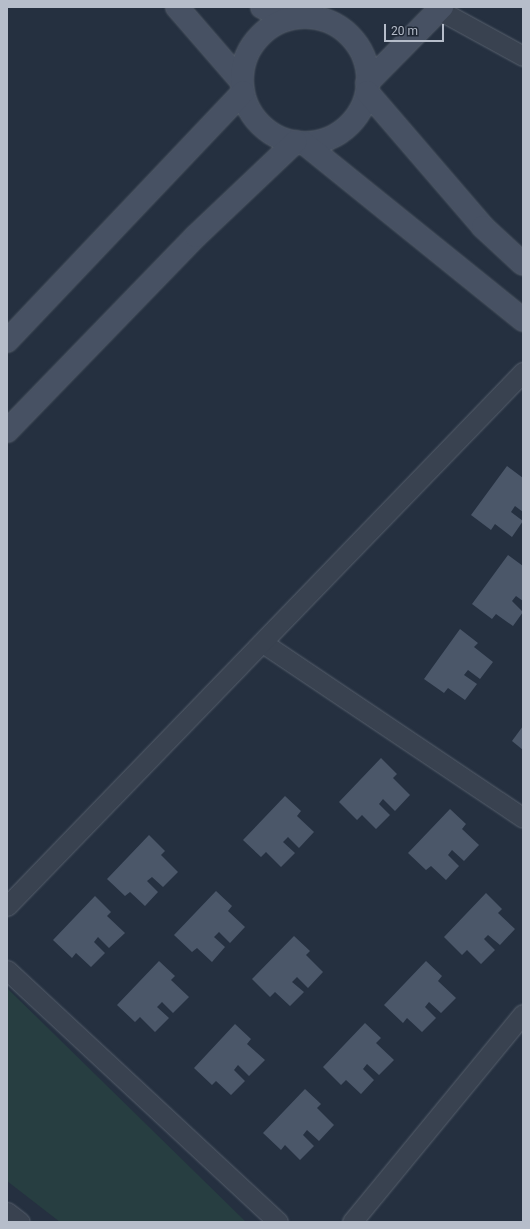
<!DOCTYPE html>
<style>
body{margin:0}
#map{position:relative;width:530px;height:1229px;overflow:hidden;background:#253040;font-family:Roboto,sans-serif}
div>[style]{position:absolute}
.green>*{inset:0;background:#273e41}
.building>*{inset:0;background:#4b5769}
.roads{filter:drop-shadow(0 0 1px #57606d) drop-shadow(0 0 1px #57606d)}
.minor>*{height:19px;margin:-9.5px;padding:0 9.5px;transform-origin:9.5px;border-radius:9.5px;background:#394250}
.secondary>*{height:22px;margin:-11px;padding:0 11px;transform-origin:11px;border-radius:11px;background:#475163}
.secondary>.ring{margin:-11px;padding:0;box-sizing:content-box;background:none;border:22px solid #475163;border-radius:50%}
span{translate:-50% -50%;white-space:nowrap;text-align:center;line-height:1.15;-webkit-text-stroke:3.5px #1e2735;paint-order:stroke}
.frame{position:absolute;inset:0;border:8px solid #b6bdca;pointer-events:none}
.scale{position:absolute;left:384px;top:24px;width:60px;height:18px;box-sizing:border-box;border:2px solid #b6bdca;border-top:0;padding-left:5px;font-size:12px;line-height:14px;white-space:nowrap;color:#b6bdca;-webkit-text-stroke:3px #1e2735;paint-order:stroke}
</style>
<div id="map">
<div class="green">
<i style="clip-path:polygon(7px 988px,246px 1222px,60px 1222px,7px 1181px)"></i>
</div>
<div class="building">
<i style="clip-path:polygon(507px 466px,523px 478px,523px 512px,515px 506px,511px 512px,523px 521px,512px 537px,495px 524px,491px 530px,471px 515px)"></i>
<i style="clip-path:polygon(508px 555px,523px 566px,523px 601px,516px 596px,512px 601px,523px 612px,513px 626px,496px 614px,492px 619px,472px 604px)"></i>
<i style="clip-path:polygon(460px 629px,478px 643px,474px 647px,493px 662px,480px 679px,468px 670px,464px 675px,477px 684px,465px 700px,448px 688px,444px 693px,424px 679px)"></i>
<i style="clip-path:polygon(523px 726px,523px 750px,512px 741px)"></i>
<i style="clip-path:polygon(381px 758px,397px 774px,393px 778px,410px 795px,395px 811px,383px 799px,379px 804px,390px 815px,376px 829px,362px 815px,357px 820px,339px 802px)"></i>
<i style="clip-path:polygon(285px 796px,301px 811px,297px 816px,314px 832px,299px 848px,288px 837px,283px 842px,295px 853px,281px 867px,266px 852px,261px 857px,243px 840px)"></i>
<i style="clip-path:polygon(450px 809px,466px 824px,462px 829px,479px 845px,464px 861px,452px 850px,448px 855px,459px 866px,446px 880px,431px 866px,426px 870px,408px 853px)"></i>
<i style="clip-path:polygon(149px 835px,165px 851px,161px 855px,178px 872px,163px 887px,152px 877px,147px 881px,158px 892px,145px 906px,130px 892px,125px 896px,107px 879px)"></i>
<i style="clip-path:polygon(216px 891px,232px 906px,228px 911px,245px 927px,230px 943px,219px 932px,214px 937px,225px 947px,212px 962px,197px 948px,192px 952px,174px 935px)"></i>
<i style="clip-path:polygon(486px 893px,502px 909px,498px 913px,515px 929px,500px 945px,488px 935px,484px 939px,495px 950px,481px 964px,467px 950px,462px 955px,444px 937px)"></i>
<i style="clip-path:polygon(95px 896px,111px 912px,107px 916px,125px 933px,109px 948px,98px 937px,94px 942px,105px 953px,91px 967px,76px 953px,72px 958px,53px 940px)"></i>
<i style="clip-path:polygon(294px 936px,310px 951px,306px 955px,323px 972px,308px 988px,297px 977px,292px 982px,304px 992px,290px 1006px,275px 992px,270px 997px,252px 979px)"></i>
<i style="clip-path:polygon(159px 961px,175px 976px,171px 980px,189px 997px,173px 1013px,162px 1002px,157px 1007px,169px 1018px,155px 1032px,140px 1017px,135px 1022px,117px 1005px)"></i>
<i style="clip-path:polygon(426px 961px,442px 976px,438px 981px,456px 998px,441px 1013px,429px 1002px,425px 1007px,436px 1018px,422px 1032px,407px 1018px,403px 1023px,384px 1005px)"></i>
<i style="clip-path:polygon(365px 1023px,381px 1038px,376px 1043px,394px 1060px,379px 1075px,367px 1064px,363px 1069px,374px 1080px,361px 1094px,346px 1080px,341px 1085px,323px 1067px)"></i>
<i style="clip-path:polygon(235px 1024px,251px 1039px,247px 1044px,265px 1060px,249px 1076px,238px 1065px,234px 1070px,245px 1081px,231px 1095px,216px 1081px,212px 1085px,194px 1068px)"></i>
<i style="clip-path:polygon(305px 1089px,321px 1104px,317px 1108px,334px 1125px,319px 1141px,307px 1130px,303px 1135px,314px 1146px,300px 1160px,285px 1145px,281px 1150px,263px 1133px)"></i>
</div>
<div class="roads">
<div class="minor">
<i style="left:439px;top:10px;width:96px;rotate:28.7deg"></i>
<i style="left:263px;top:643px;width:313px;rotate:33.9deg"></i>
<i style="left:7px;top:906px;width:743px;rotate:-45.98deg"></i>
<i style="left:7px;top:970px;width:370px;rotate:42.9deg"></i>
<i style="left:7px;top:1212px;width:16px;rotate:38deg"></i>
<i style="left:352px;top:1222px;width:269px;rotate:-50.6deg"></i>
</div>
<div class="secondary">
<i style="left:177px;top:7px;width:99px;rotate:49.1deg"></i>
<i style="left:262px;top:7px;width:27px;rotate:27deg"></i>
<i class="ring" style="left:242px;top:17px;width:104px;height:104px"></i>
<i style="left:367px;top:83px;width:107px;rotate:-45.4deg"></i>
<i style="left:367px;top:92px;width:178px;rotate:49.3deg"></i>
<i style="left:483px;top:227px;width:54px;rotate:42.8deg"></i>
<i style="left:304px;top:143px;width:282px;rotate:38.9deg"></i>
<i style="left:7px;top:341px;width:343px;rotate:-46.5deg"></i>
<i style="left:7px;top:431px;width:272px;rotate:-45.9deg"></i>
<i style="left:196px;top:236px;width:137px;rotate:-43.5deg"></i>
</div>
</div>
<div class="frame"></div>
<div class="scale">20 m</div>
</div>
